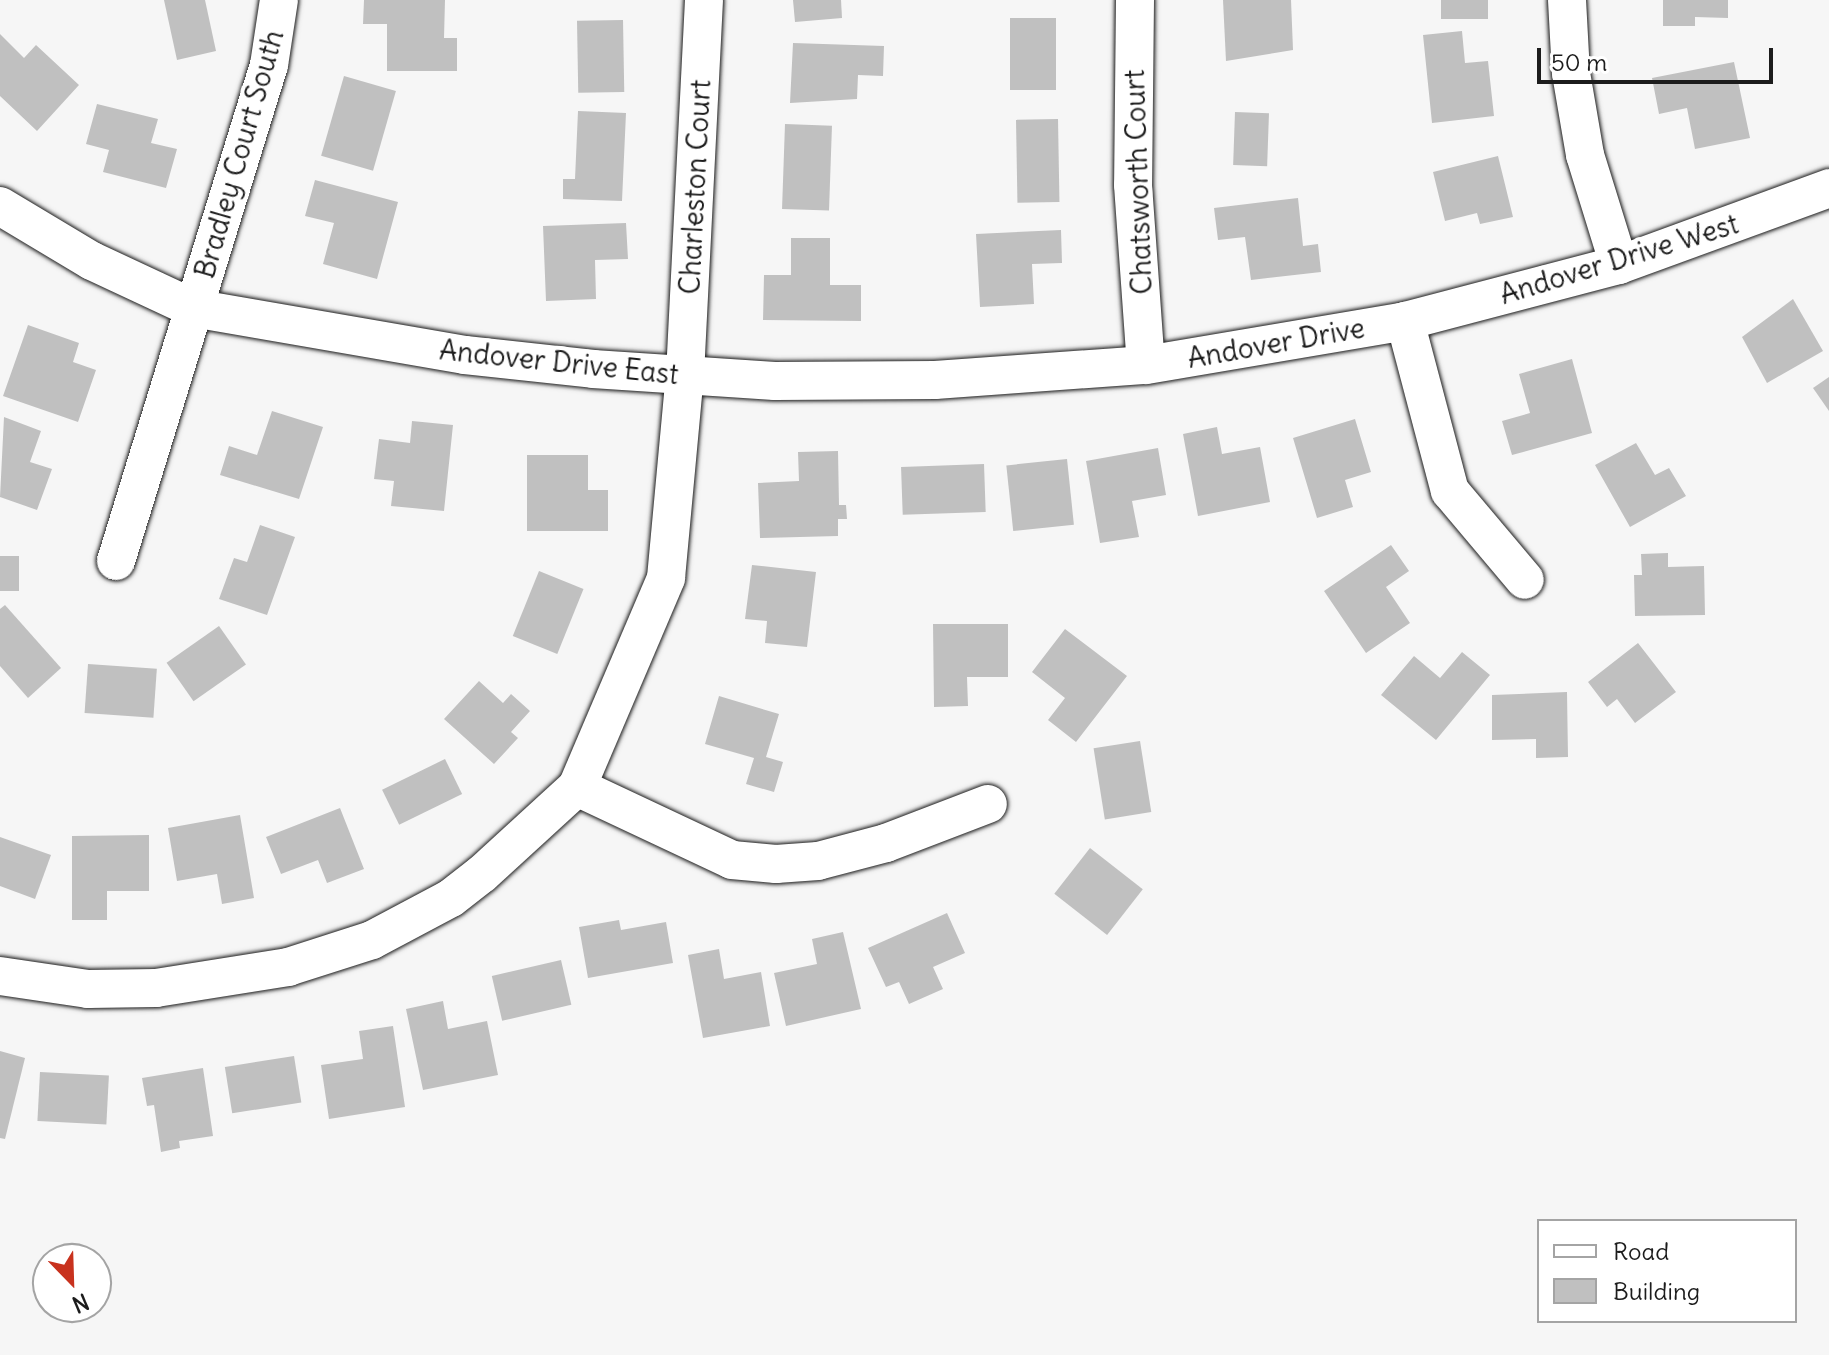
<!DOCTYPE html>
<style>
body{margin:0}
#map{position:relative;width:1829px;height:1355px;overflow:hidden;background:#f6f6f6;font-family:Delius,sans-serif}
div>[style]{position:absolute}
.building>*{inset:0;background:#c0c0c0;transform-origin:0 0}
.roads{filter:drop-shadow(0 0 2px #1c1c1c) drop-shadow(0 0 2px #1c1c1c)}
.minor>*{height:38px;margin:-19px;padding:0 19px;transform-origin:19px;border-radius:19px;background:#fff}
span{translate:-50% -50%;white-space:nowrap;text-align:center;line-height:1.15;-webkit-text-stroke:8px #fff;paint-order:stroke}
.street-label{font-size:28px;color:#1c1c1c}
.legend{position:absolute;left:1537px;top:1219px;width:260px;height:104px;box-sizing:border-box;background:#fff;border:2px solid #a4a4a4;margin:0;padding:10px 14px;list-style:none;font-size:24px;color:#1c1c1c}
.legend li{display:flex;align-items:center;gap:16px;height:40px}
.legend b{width:40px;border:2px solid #a4a4a4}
.north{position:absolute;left:32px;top:1243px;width:80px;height:80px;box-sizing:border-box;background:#fff;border:2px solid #a4a4a4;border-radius:50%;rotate:157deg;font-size:22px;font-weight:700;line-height:32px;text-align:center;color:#1c1c1c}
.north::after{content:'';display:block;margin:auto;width:28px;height:36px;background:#c8321e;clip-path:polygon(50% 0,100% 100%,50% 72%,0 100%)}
.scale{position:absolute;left:1537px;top:48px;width:236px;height:36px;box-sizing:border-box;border:4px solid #1c1c1c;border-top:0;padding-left:10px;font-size:24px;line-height:28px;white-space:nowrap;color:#1c1c1c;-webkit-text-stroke:6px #fff;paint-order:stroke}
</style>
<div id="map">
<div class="building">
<i style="clip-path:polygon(164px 0,205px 0,216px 51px,177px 60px)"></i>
<i style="clip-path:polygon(364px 0,445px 0,444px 38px,457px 38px,457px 71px,387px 71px,387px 24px,363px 24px)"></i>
<i style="clip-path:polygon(793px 0,841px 0,842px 18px,795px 22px)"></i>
<i style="clip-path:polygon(1223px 0,1291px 0,1293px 50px,1226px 61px)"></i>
<i style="left:1441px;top:0;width:47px;height:19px"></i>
<i style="clip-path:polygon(1663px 0,1728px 0,1728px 18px,1695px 17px,1695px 26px,1663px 26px)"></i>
<i style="left:1010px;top:18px;width:46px;height:72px"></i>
<i style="left:623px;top:20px;width:72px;height:46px;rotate:89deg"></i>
<i style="clip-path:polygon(1462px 31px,1465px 63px,1488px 61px,1494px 116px,1432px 123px,1423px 35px)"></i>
<i style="clip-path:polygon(0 34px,24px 58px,36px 45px,79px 85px,37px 131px,0 96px)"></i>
<i style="clip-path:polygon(793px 43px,884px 46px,883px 76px,858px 75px,857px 99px,790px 103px)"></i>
<i style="clip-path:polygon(1734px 62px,1750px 138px,1695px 149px,1687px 108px,1659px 114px,1652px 78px)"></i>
<i style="left:344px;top:76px;width:54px;height:83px;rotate:16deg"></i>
<i style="clip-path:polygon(97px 104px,158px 119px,151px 143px,177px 149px,166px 188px,103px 172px,109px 150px,86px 144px)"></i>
<i style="clip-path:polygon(578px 111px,626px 113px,622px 201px,563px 199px,563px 179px,575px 179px)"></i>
<i style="left:1235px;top:112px;width:34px;height:53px;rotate:2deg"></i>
<i style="left:1058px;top:119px;width:83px;height:42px;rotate:89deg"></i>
<i style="left:785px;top:124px;width:47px;height:85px;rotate:2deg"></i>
<i style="clip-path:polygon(1498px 156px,1513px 217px,1480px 224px,1477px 213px,1445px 221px,1433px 172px)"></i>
<i style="clip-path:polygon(315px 180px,398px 202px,377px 279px,323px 264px,334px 223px,305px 216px)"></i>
<i style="clip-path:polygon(1298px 198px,1303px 246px,1318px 244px,1321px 272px,1251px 280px,1245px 237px,1218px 240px,1214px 208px)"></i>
<i style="clip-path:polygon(626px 223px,628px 259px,595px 260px,596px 299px,546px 301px,543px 226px)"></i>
<i style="clip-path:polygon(1061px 230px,1062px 263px,1032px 264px,1034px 304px,980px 307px,976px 234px)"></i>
<i style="clip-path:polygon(791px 238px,830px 238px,830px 285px,861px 285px,861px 321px,763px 320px,764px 275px,791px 275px)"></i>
<i style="clip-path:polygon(1793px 299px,1823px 351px,1767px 383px,1742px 337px)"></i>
<i style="clip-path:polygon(28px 325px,79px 343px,73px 362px,96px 370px,78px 422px,3px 396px)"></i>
<i style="clip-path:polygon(1572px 359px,1592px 433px,1512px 455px,1502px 421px,1530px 413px,1519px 374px)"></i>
<i style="clip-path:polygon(1829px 377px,1829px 411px,1813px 388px)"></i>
<i style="clip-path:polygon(272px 411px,323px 427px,299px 499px,220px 475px,229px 446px,257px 455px)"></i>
<i style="clip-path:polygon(4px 417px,41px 431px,30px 462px,52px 469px,37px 510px,0 497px)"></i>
<i style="clip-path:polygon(1355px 419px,1371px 472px,1345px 480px,1353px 507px,1317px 518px,1293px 438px)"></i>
<i style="clip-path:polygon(412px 421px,453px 425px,444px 511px,391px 506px,394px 481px,374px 479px,379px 439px,410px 443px)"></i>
<i style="clip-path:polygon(1217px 427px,1222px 454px,1260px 447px,1270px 502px,1198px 516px,1183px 434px)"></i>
<i style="clip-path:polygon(1636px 443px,1655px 475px,1669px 468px,1686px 496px,1630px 527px,1595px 465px)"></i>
<i style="clip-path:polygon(1158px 448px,1166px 495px,1132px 501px,1139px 537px,1100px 543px,1086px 461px)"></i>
<i style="clip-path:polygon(838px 451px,839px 505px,846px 505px,847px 519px,838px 519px,838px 536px,760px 538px,758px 483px,799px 481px,798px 452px)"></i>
<i style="clip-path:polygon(527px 455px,588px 455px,588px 490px,608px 490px,608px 531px,527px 531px)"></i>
<i style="left:1067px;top:459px;width:66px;height:61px;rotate:84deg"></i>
<i style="left:984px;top:464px;width:48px;height:83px;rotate:88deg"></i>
<i style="clip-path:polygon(260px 525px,295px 537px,267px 615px,219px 599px,234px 558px,247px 562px)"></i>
<i style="clip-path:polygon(1391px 545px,1409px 571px,1386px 587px,1410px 623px,1366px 653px,1324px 591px)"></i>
<i style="clip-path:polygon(1668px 553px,1668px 567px,1704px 566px,1705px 615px,1635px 616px,1634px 575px,1642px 575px,1641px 554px)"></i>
<i style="left:0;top:556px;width:19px;height:35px"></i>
<i style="clip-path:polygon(752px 565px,816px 572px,807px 647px,765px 643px,767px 621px,745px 619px)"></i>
<i style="left:539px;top:571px;width:48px;height:70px;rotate:22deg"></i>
<i style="clip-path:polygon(5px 605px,61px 668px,28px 698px,0 666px,0 609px)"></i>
<i style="clip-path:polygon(933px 624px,1008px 624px,1008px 677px,967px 677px,968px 706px,934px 707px)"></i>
<i style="left:219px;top:626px;width:47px;height:64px;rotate:55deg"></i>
<i style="clip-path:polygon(1065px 629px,1127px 676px,1076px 742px,1048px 720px,1065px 698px,1032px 672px)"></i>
<i style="clip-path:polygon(1638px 643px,1676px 692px,1635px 723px,1617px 699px,1607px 707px,1588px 682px)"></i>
<i style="clip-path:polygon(1462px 652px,1490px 675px,1436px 740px,1381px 695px,1414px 656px,1440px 678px)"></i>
<i style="left:88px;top:664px;width:69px;height:49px;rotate:4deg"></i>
<i style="clip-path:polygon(479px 681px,503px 703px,511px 694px,530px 711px,511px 732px,518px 738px,494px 764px,444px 719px)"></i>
<i style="clip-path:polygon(1567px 692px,1568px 757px,1536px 758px,1536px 739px,1492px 740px,1492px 695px)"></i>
<i style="clip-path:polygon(719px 696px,779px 714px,766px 757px,783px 762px,774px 792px,746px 784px,754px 758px,705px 744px)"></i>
<i style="left:1140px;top:741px;width:72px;height:47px;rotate:81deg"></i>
<i style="left:445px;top:759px;width:39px;height:70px;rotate:64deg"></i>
<i style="clip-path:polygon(340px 808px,364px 869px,327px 883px,318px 860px,281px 874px,266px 837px)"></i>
<i style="clip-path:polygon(240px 815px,254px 898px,222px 904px,217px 874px,177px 881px,168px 828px)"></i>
<i style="clip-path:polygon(149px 835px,149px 891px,107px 891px,107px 920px,72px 920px,72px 836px)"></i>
<i style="clip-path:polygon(0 837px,51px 855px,35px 899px,0 886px)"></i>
<i style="left:1090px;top:848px;width:67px;height:58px;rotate:38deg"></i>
<i style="clip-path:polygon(947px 913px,965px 953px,933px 967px,943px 989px,909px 1004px,899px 982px,886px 987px,868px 948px)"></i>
<i style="clip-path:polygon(619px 920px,621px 930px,666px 922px,673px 963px,588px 978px,579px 927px)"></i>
<i style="clip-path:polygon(843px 932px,861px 1009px,786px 1026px,774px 973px,817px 964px,812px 939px)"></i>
<i style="clip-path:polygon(719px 949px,724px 979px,761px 972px,770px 1026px,703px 1038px,688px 955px)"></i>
<i style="left:561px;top:960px;width:46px;height:71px;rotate:77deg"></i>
<i style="clip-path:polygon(443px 1001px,448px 1029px,487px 1021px,498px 1075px,423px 1090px,406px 1009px)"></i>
<i style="clip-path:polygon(393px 1026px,405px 1107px,329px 1119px,321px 1065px,363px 1059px,359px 1031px)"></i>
<i style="clip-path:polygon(0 1051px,25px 1058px,5px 1139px,0 1138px)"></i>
<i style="left:294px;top:1056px;width:47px;height:70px;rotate:81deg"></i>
<i style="clip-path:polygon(203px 1068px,213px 1136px,179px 1141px,180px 1148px,161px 1152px,154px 1105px,147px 1106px,142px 1078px)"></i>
<i style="left:40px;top:1072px;width:69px;height:49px;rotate:3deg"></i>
</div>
<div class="roads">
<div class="minor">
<i style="left:1135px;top:0;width:185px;rotate:90.6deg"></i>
<i style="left:1133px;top:185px;width:180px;rotate:85.9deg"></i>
<i style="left:1567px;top:0;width:73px;rotate:86.9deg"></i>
<i style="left:1571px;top:73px;width:83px;rotate:80.3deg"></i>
<i style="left:1585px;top:155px;width:115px;rotate:72.8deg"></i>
<i style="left:0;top:206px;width:107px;rotate:30.9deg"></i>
<i style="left:92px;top:261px;width:111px;rotate:25deg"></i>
<i style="left:193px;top:308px;width:276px;rotate:9.8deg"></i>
<i style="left:465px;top:355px;width:129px;rotate:6.2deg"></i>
<i style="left:593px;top:369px;width:182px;rotate:3.8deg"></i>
<i style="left:775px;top:381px;width:160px;rotate:-0.4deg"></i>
<i style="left:935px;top:380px;width:212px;rotate:-4.1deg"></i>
<i style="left:1146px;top:365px;width:263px;rotate:-9.6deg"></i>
<i style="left:1405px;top:321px;width:221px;rotate:-14.7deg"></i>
<i style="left:1619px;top:265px;width:224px;rotate:-20.1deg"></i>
<i style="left:1405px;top:321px;width:176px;rotate:75.2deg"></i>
<i style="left:1450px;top:491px;width:116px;rotate:49.9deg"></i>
<i style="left:116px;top:561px;width:519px;rotate:-72.86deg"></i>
<i style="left:269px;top:65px;width:66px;rotate:-81.3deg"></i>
<i style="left:577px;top:787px;width:171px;rotate:25.2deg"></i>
<i style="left:732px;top:860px;width:44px;rotate:5.2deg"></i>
<i style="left:776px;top:864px;width:42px;rotate:-4.1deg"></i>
<i style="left:818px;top:861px;width:70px;rotate:-14.8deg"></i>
<i style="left:886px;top:843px;width:109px;rotate:-20.9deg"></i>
<i style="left:0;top:976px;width:89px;rotate:8.4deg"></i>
<i style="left:88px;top:989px;width:68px;rotate:-0.8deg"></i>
<i style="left:156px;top:988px;width:134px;rotate:-9deg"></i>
<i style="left:288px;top:967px;width:88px;rotate:-17.8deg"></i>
<i style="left:372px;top:940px;width:89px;rotate:-28deg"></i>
<i style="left:451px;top:898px;width:39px;rotate:-38deg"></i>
<i style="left:482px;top:874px;width:129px;rotate:-42.5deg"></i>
<i style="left:577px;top:787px;width:227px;rotate:-66.9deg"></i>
<i style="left:666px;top:578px;width:204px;rotate:-84.7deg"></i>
<i style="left:685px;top:375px;width:375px;rotate:-87.1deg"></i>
</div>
</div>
<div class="street-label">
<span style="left:239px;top:154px;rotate:-74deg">Bradley Court South</span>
<span style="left:1138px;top:182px;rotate:-92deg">Chatsworth Court</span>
<span style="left:695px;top:187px;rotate:-87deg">Charleston Court</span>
<span style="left:1619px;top:259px;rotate:-17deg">Andover Drive West</span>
<span style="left:1276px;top:343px;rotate:-10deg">Andover Drive</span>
<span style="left:559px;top:362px;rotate:6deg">Andover Drive East</span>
</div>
<ul class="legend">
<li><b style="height:10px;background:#fff"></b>Road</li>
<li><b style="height:22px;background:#c0c0c0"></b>Building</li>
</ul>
<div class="north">N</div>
<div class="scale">50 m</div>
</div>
